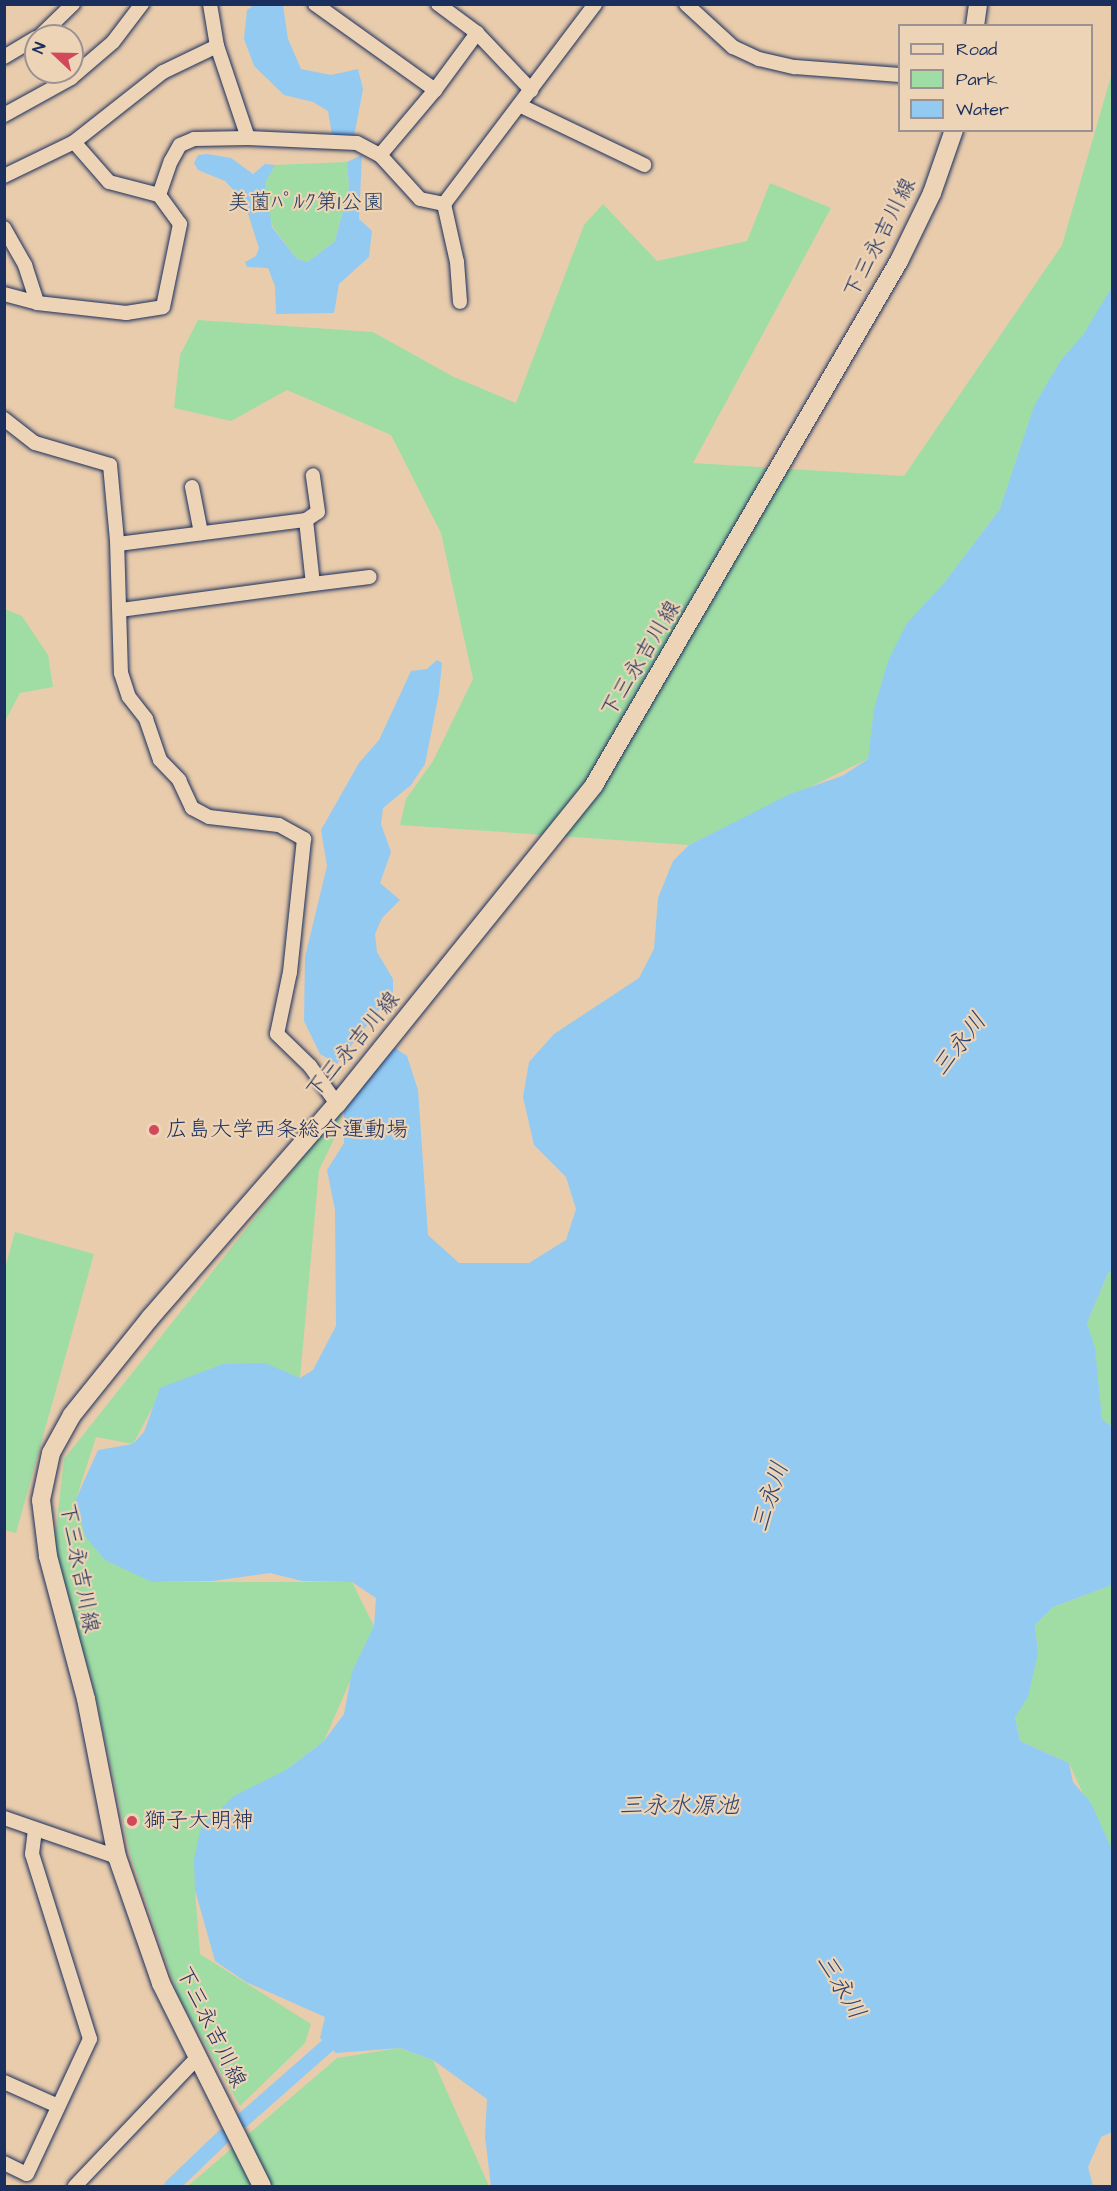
<!DOCTYPE html>
<meta charset="utf-8">
<style>
body{margin:0}
#map{position:relative;width:1117px;height:2191px;overflow:hidden;background:#e9ccac;font-family:"Architects Daughter","Klee One",sans-serif}
div>[style]{position:absolute}
.green>*{inset:0;background:#a0dda5}
.water>*{inset:0;background:#93caf2}
.canal>*{height:15px;margin:-7.5px;padding:0 7.5px;transform-origin:7.5px;border-radius:7.5px;background:#93caf2}
.roads{filter:drop-shadow(0 0 2px #1b2f5e) drop-shadow(0 0 2px #1b2f5e)}
.minor>*{height:14px;margin:-7px;padding:0 7px;transform-origin:7px;border-radius:7px;background:#eed4b6}
.major>*{height:18px;margin:-9px;padding:0 9px;transform-origin:9px;border-radius:9px;background:#eed4b6}
.dots>*{width:16px;height:16px;translate:-50% -50%;box-sizing:border-box;border:3px solid #eed4b6;border-radius:50%}
span{translate:-50% -50%;white-space:nowrap;text-align:center;line-height:1.15;-webkit-text-stroke:4.5px #eed4b6;paint-order:stroke}
.park-label{font-size:22px;color:#284065}
.street-label{font-size:22px;color:#1b2f5e}
.poi-label{font-size:22px;color:#1b2f5e}
.left{translate:0 -50%;text-align:left}
.water-label{font-size:24px;color:#2d4674;font-style:italic}
.frame{position:absolute;inset:0;border:6px solid #1b2f5e;pointer-events:none}
.legend{position:absolute;left:898px;top:24px;width:195px;height:108px;box-sizing:border-box;background:#eed4b6;border:2px solid #9a9293;margin:0;padding:8px 10px;list-style:none;font-size:18px;color:#1b2f5e}
.legend li{display:flex;align-items:center;gap:12px;height:30px}
.legend b{width:30px;border:2px solid #9a9293}
.north{position:absolute;left:24px;top:24px;width:60px;height:60px;box-sizing:border-box;background:#eed4b6;border:2px solid #9a9293;border-radius:50%;rotate:292deg;font-size:16px;font-weight:700;line-height:24px;text-align:center;color:#1b2f5e}
.north::after{content:'';display:block;margin:auto;width:21px;height:27px;background:#d1495b;clip-path:polygon(50% 0,100% 100%,50% 72%,0 100%)}
</style>
<div id="map">
<div class="green">
<i style="clip-path:polygon(1112px 73px,1112px 310px,1000px 509px,895px 648px,868px 759px,689px 845px,400px 825px,406px 799px,433px 761px,473px 679px,441px 533px,391px 435px,287px 390px,231px 421px,174px 408px,180px 355px,198px 320px,373px 332px,452px 376px,516px 403px,584px 225px,603px 204px,657px 261px,747px 241px,770px 183px,831px 208px,693px 463px,904px 476px,1062px 245px)"></i>
<i style="clip-path:polygon(347px 162px,349px 188px,335px 241px,308px 262px,297px 259px,273px 227px,266px 204px,265px 183px,274px 165px)"></i>
<i style="clip-path:polygon(5px 609px,22px 616px,48px 655px,53px 687px,20px 693px,5px 721px)"></i>
<i style="clip-path:polygon(342px 1108px,339px 1129px,319px 1170px,300px 1378px,156px 1401px,133px 1444px,96px 1437px,76px 1499px,152px 1582px,352px 1582px,374px 1626px,324px 1741px,286px 1770px,195px 1890px,200px 1954px,311px 2024px,305px 2043px,240px 2106px,178px 1996px,130px 1854px,92px 1680px,53px 1556px,64px 1459px)"></i>
<i style="clip-path:polygon(15px 1232px,94px 1254px,16px 1533px,4px 1530px,4px 1271px)"></i>
<i style="clip-path:polygon(1112px 1270px,1112px 1427px,1102px 1419px,1087px 1323px,1108px 1273px)"></i>
<i style="clip-path:polygon(1112px 1585px,1112px 1857px,1069px 1763px,1020px 1741px,1015px 1717px,1038px 1653px,1035px 1625px,1053px 1607px)"></i>
<i style="clip-path:polygon(399px 2048px,433px 2060px,489px 2186px,188px 2186px,337px 2058px)"></i>
</div>
<div class="water">
<i style="clip-path:polygon(254px 5px,283px 5px,288px 39px,301px 69px,331px 75px,358px 69px,363px 89px,353px 142px,332px 134px,328px 111px,313px 102px,284px 95px,254px 66px,244px 39px,247px 10px)"></i>
<i style="clip-path:polygon(207px 154px,231px 158px,253px 174px,265px 164px,275px 165px,265px 183px,272px 227px,297px 259px,308px 262px,335px 241px,349px 188px,347px 162px,362px 155px,359px 219px,372px 231px,369px 257px,339px 284px,334px 313px,276px 314px,275px 286px,268px 268px,247px 267px,245px 262px,256px 256px,259px 248px,244px 201px,225px 181px,198px 170px,194px 163px,198px 155px)"></i>
<i style="clip-path:polygon(1112px 287px,1112px 1270px,1108px 1273px,1087px 1323px,1095px 1348px,1102px 1419px,1112px 1427px,1112px 1585px,1053px 1607px,1035px 1625px,1038px 1653px,1028px 1697px,1015px 1717px,1020px 1741px,1069px 1763px,1073px 1782px,1091px 1803px,1112px 1850px,1112px 2132px,1101px 2137px,1088px 2167px,1093px 2186px,491px 2186px,485px 2137px,487px 2099px,433px 2060px,400px 2048px,336px 2053px,320px 2038px,325px 2017px,246px 1982px,215px 1961px,195px 1890px,194px 1860px,201px 1827px,234px 1796px,286px 1770px,324px 1741px,344px 1714px,352px 1672px,374px 1626px,376px 1598px,352px 1582px,302px 1581px,270px 1573px,212px 1581px,152px 1582px,105px 1560px,85px 1536px,76px 1499px,98px 1450px,133px 1444px,144px 1432px,160px 1388px,223px 1364px,265px 1363px,300px 1378px,313px 1370px,336px 1326px,335px 1210px,327px 1170px,344px 1143px,344px 1103px,391px 1045px,407px 1056px,418px 1090px,428px 1235px,459px 1263px,529px 1263px,566px 1240px,576px 1209px,566px 1177px,534px 1145px,523px 1097px,529px 1062px,554px 1034px,639px 978px,654px 949px,658px 898px,673px 861px,689px 845px,790px 794px,842px 776px,868px 759px,874px 709px,888px 661px,907px 623px,944px 583px,1000px 509px,1034px 406px,1061px 360px,1083px 335px)"></i>
<i style="clip-path:polygon(437px 660px,442px 663px,439px 693px,425px 764px,411px 785px,383px 808px,381px 824px,391px 852px,380px 883px,400px 900px,382px 918px,375px 934px,377px 952px,393px 979px,393px 992px,337px 1064px,320px 1054px,304px 1021px,305px 957px,327px 866px,321px 830px,359px 763px,379px 740px,411px 671px,427px 669px)"></i>
</div>
<div class="canal">
<i style="left:243px;top:2119px;width:113px;rotate:-41.4deg"></i>
<i style="left:171px;top:2186px;width:72px;rotate:-43.9deg"></i>
</div>
<div class="roads">
<div class="minor">
<i style="left:315px;top:4px;width:148px;rotate:35.6deg"></i>
<i style="left:435px;top:90px;width:85px;rotate:130.2deg"></i>
<i style="left:380px;top:155px;width:59px;rotate:47.7deg"></i>
<i style="left:420px;top:199px;width:25px;rotate:12deg"></i>
<i style="left:444px;top:204px;width:251px;rotate:-52.9deg"></i>
<i style="left:438px;top:4px;width:49px;rotate:36.6deg"></i>
<i style="left:477px;top:33px;width:79px;rotate:46.5deg"></i>
<i style="left:686px;top:4px;width:64px;rotate:42.5deg"></i>
<i style="left:733px;top:47px;width:29px;rotate:25deg"></i>
<i style="left:759px;top:59px;width:37px;rotate:13deg"></i>
<i style="left:795px;top:67px;width:105px;rotate:4.4deg"></i>
<i style="left:40px;top:36px;width:46px;rotate:-44.1deg"></i>
<i style="left:4px;top:57px;width:37px;rotate:-31deg"></i>
<i style="left:435px;top:90px;width:71px;rotate:-53.6deg"></i>
<i style="left:519px;top:105px;width:139px;rotate:25.6deg"></i>
<i style="left:4px;top:115px;width:77px;rotate:-28.9deg"></i>
<i style="left:71px;top:78px;width:55px;rotate:-40.6deg"></i>
<i style="left:113px;top:42px;width:48px;rotate:-52.7deg"></i>
<i style="left:248px;top:138px;width:109px;rotate:2.6deg"></i>
<i style="left:357px;top:143px;width:26px;rotate:28deg"></i>
<i style="left:74px;top:142px;width:53px;rotate:48.8deg"></i>
<i style="left:109px;top:182px;width:52px;rotate:14.6deg"></i>
<i style="left:4px;top:176px;width:78px;rotate:-25.9deg"></i>
<i style="left:74px;top:142px;width:113px;rotate:-38.2deg"></i>
<i style="left:163px;top:72px;width:60px;rotate:-25.7deg"></i>
<i style="left:444px;top:204px;width:59px;rotate:77.4deg"></i>
<i style="left:457px;top:262px;width:40px;rotate:85.7deg"></i>
<i style="left:4px;top:228px;width:43px;rotate:60.4deg"></i>
<i style="left:25px;top:265px;width:40px;rotate:72deg"></i>
<i style="left:4px;top:294px;width:34px;rotate:15deg"></i>
<i style="left:37px;top:303px;width:90px;rotate:6.4deg"></i>
<i style="left:126px;top:313px;width:37px;rotate:-9deg"></i>
<i style="left:163px;top:307px;width:85px;rotate:-78.4deg"></i>
<i style="left:180px;top:224px;width:36px;rotate:-126deg"></i>
<i style="left:159px;top:195px;width:36px;rotate:-71deg"></i>
<i style="left:171px;top:161px;width:18px;rotate:-61deg"></i>
<i style="left:180px;top:145px;width:15px;rotate:-23deg"></i>
<i style="left:194px;top:139px;width:54px;rotate:-1.1deg"></i>
<i style="left:248px;top:138px;width:97px;rotate:-108.6deg"></i>
<i style="left:217px;top:46px;width:43px;rotate:-99.5deg"></i>
<i style="left:4px;top:419px;width:39px;rotate:38deg"></i>
<i style="left:35px;top:443px;width:78px;rotate:16.3deg"></i>
<i style="left:110px;top:465px;width:75px;rotate:84.7deg"></i>
<i style="left:117px;top:540px;width:133px;rotate:88.3deg"></i>
<i style="left:121px;top:673px;width:25px;rotate:72deg"></i>
<i style="left:129px;top:697px;width:28px;rotate:52deg"></i>
<i style="left:146px;top:719px;width:43px;rotate:71.1deg"></i>
<i style="left:160px;top:760px;width:28px;rotate:46deg"></i>
<i style="left:179px;top:780px;width:31px;rotate:65deg"></i>
<i style="left:192px;top:808px;width:19px;rotate:28deg"></i>
<i style="left:209px;top:817px;width:70px;rotate:6.5deg"></i>
<i style="left:279px;top:825px;width:29px;rotate:29deg"></i>
<i style="left:304px;top:839px;width:134px;rotate:96deg"></i>
<i style="left:290px;top:972px;width:63px;rotate:101.8deg"></i>
<i style="left:277px;top:1034px;width:46px;rotate:44.1deg"></i>
<i style="left:310px;top:1066px;width:47px;rotate:54.6deg"></i>
<i style="left:192px;top:487px;width:47px;rotate:78.9deg"></i>
<i style="left:306px;top:520px;width:14px;rotate:-34deg"></i>
<i style="left:318px;top:512px;width:37px;rotate:-98deg"></i>
<i style="left:118px;top:544px;width:190px;rotate:-7.3deg"></i>
<i style="left:306px;top:520px;width:64px;rotate:83.8deg"></i>
<i style="left:313px;top:584px;width:195px;rotate:172.3deg"></i>
<i style="left:313px;top:584px;width:57px;rotate:-7deg"></i>
<i style="left:4px;top:1818px;width:120px;rotate:19deg"></i>
<i style="left:4px;top:2082px;width:59px;rotate:24deg"></i>
<i style="left:4px;top:2163px;width:25px;rotate:26deg"></i>
<i style="left:27px;top:2174px;width:149px;rotate:-65deg"></i>
<i style="left:90px;top:2039px;width:194px;rotate:-107.4deg"></i>
<i style="left:32px;top:1854px;width:25px;rotate:-83deg"></i>
<i style="left:75px;top:2186px;width:178px;rotate:-46.4deg"></i>
</div>
<div class="major">
<i style="left:975px;top:26px;width:22px;rotate:-82deg"></i>
<i style="left:262px;top:2186px;width:227px;rotate:-116.5deg"></i>
<i style="left:161px;top:1983px;width:133px;rotate:-109.2deg"></i>
<i style="left:117px;top:1857px;width:161px;rotate:-101.1deg"></i>
<i style="left:86px;top:1699px;width:148px;rotate:-104.9deg"></i>
<i style="left:48px;top:1556px;width:56px;rotate:-97.1deg"></i>
<i style="left:41px;top:1500px;width:48px;rotate:-78deg"></i>
<i style="left:51px;top:1453px;width:43px;rotate:-61.1deg"></i>
<i style="left:72px;top:1415px;width:124px;rotate:-51.2deg"></i>
<i style="left:150px;top:1318px;width:284px;rotate:-48.9deg"></i>
<i style="left:337px;top:1104px;width:410px;rotate:-51.1deg"></i>
<i style="left:594px;top:785px;width:606px;rotate:-59.8deg"></i>
<i style="left:899px;top:261px;width:76px;rotate:-64.1deg"></i>
<i style="left:932px;top:193px;width:67px;rotate:-70.8deg"></i>
</div>
</div>
<div class="dots">
<i style="left:154px;top:1130px;background:#d1495b"></i>
<i style="left:132px;top:1821px;background:#d1495b"></i>
</div>
<div class="park-label">
<span style="left:306px;top:203px">美薗ﾊﾟﾙｸ第1公園</span>
</div>
<div class="street-label">
<span style="left:880px;top:238px;rotate:-63deg">下三永吉川線</span>
<span style="left:641px;top:659px;rotate:-59deg">下三永吉川線</span>
<span style="left:353px;top:1045px;rotate:-50deg">下三永吉川線</span>
<span style="left:79px;top:1568px;rotate:79deg">下三永吉川線</span>
<span style="left:211px;top:2027px;rotate:64deg">下三永吉川線</span>
</div>
<div class="poi-label">
<span class="left" style="left:166px;top:1130px">広島大学西条総合運動場</span>
<span class="left" style="left:144px;top:1821px">獅子大明神</span>
</div>
<div class="water-label">
<span style="left:960px;top:1045px;rotate:-52deg">三永川</span>
<span style="left:771px;top:1497px;rotate:-72deg">三永川</span>
<span style="left:679px;top:1807px">三永水源池</span>
<span style="left:840px;top:1987px;rotate:59deg">三永川</span>
</div>
<div class="frame"></div>
<ul class="legend">
<li><b style="height:8px;background:#eed4b6"></b>Road</li>
<li><b style="height:16px;background:#a0dda5"></b>Park</li>
<li><b style="height:16px;background:#93caf2"></b>Water</li>
</ul>
<div class="north">N</div>
</div>
